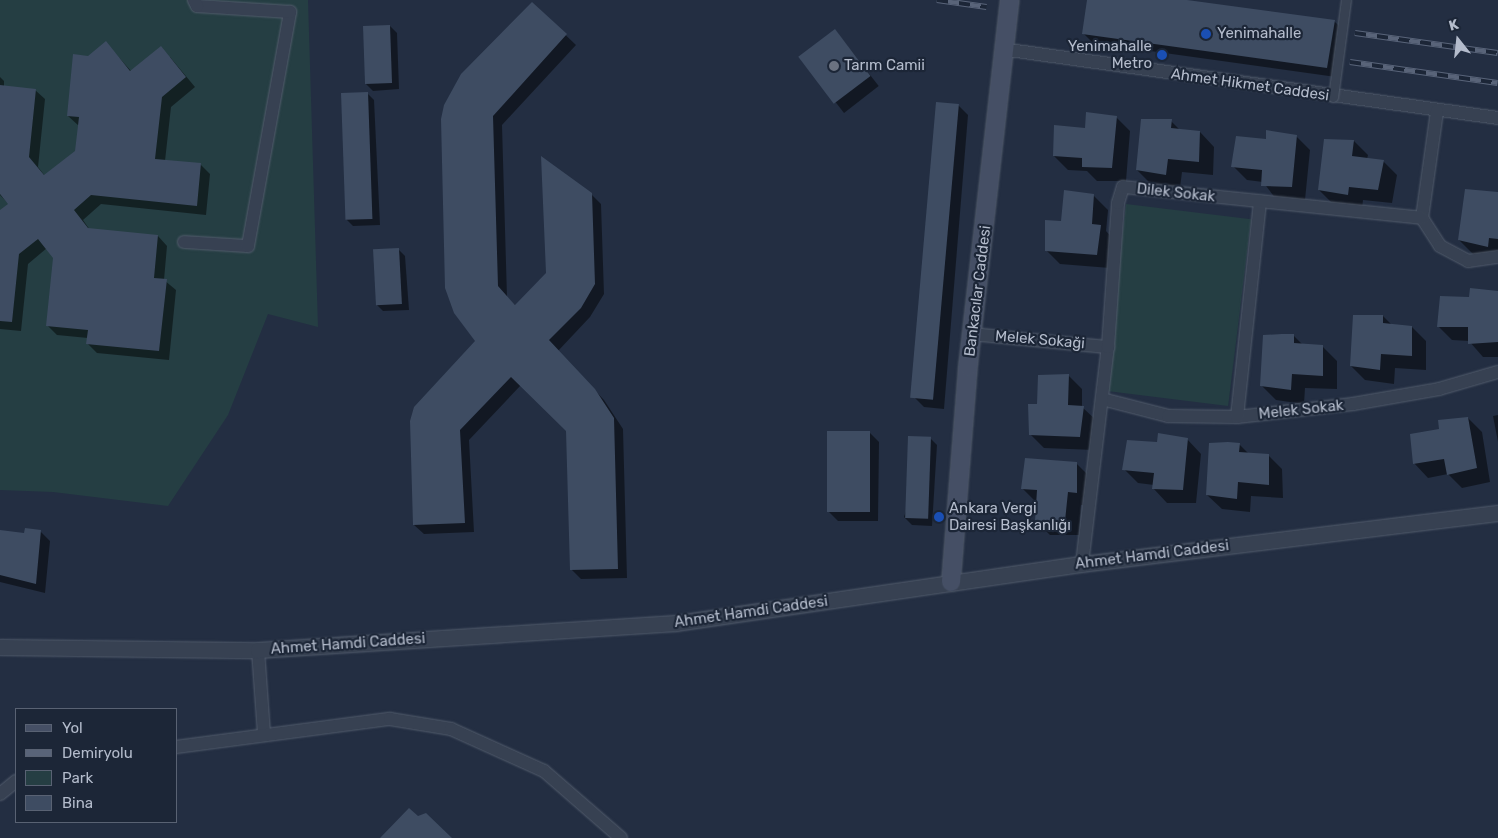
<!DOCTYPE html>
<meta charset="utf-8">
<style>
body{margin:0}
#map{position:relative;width:1498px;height:838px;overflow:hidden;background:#232e42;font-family:Rubik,sans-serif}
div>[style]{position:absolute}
.green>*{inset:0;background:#253e43;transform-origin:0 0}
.shadow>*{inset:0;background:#0007;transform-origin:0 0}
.building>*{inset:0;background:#3e4c62;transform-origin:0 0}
.roads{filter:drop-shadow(0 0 1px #525c6c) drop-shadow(0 0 1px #525c6c)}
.minor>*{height:12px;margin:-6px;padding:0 6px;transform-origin:6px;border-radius:6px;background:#374152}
.tertiary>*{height:15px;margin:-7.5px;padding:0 7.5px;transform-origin:7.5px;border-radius:7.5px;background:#374152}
.secondary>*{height:18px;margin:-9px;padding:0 9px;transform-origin:9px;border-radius:9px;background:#454f65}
.rail>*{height:5.5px;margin-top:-2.75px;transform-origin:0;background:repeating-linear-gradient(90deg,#1c2637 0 11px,#596479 0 22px);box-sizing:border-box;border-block:1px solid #596479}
.bridges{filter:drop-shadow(0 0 1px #525c6c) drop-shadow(0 0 1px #525c6c)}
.pedestrian-bridge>*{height:9px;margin:-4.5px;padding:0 4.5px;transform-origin:4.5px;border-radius:4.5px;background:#374152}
.dots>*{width:14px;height:14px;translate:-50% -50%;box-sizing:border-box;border:2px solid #1c2637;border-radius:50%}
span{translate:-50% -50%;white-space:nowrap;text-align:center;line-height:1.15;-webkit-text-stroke:4.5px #1c2637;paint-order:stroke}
.poi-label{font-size:15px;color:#b4bccc}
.left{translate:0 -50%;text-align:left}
.right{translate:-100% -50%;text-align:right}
.street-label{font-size:15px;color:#b4bccc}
.legend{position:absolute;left:15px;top:708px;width:162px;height:115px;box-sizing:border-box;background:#1c2637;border:1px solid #596273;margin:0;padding:6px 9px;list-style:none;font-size:15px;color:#b4bccc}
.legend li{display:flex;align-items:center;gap:10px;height:25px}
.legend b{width:25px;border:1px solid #596273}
.north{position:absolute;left:1433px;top:15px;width:50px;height:50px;-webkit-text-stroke:4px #1c2637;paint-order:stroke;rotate:344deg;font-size:14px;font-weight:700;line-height:20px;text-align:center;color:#b4bccc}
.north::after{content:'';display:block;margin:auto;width:18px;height:22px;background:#b4bccc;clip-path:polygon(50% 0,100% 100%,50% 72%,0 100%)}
</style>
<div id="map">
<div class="green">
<i style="clip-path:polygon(0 0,308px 0,318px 327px,268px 314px,228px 415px,168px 506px,53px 492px,0 490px)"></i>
<i style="left:1126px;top:204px;width:126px;height:188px;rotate:7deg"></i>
</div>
<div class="shadow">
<i style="clip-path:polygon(1088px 0,1177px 0,1334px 21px,1344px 31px,1336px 77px,1093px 43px,1083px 33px)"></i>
<i style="clip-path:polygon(532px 3px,576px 45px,502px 125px,507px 297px,516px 306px,547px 273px,591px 194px,601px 204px,604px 294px,590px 317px,558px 351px,604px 400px,623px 429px,627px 578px,581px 579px,571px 569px,567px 431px,521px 385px,469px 440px,474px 532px,424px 534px,414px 525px,477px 342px,442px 119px)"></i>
<i style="clip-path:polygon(390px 26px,397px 33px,399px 89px,373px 91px,366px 84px)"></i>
<i style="left:835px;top:30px;width:71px;height:44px;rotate:52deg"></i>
<i style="clip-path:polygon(106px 43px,131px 71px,170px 57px,195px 87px,171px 107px,165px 161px,200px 164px,210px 174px,206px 215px,101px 204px,83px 220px,90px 230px,158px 236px,167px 246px,164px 280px,176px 290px,169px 360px,97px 353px,88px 344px,88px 338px,57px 335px,47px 325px,54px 257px,47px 248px,28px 264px,21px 331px,0 329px,0 212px,9px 204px,0 195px,0 77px,4px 81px,4px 87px,35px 90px,45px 99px,38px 167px,45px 176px,77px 152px,79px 126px,68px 116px,88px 57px)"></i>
<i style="clip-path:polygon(367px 93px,374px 100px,380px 225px,353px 226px,346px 219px)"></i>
<i style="clip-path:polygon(958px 105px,968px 115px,944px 409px,924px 407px,914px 397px)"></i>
<i style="clip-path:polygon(1116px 117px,1130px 131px,1126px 181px,1097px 181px,1087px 171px,1068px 170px,1054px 156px,1086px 129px)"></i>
<i style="clip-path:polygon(1171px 121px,1181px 131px,1200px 132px,1214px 147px,1213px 175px,1182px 172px,1180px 188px,1151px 184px,1137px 170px)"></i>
<i style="clip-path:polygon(1296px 136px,1310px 150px,1305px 200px,1276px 199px,1263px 182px,1247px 180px,1233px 166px,1267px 140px)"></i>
<i style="clip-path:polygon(1354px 141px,1368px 155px,1367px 159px,1383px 161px,1397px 175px,1392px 203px,1363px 200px,1362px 209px,1333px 204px,1319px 190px)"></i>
<i style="clip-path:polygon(1094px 196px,1108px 210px,1106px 231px,1114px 240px,1110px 268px,1060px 264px,1046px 250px,1063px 223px)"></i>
<i style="clip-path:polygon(1498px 196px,1498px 259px,1473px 254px,1459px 240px)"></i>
<i style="clip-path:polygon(398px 249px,405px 256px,409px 310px,383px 311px,376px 304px)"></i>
<i style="clip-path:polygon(1498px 292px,1498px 357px,1483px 357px,1469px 341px,1452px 340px,1438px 326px,1471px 298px)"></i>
<i style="clip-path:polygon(1383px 316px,1392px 325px,1412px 327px,1426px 341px,1426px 370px,1395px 368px,1394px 384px,1365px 380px,1351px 366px)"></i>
<i style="clip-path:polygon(1294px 336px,1303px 345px,1323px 347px,1337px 361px,1337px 389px,1305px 388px,1304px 404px,1276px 400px,1262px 386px)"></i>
<i style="clip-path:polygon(1068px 375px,1082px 389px,1082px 407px,1097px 421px,1094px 450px,1044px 448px,1030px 434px)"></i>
<i style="clip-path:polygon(1498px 415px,1498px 442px,1493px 416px)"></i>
<i style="clip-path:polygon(1468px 418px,1482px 432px,1490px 482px,1462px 488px,1448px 474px,1428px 478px,1414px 463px,1441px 430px)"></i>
<i style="clip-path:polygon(869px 432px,879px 442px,878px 521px,838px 521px,828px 511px)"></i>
<i style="clip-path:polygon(930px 438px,937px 445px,932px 526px,912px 525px,904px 517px)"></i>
<i style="clip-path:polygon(1187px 439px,1201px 454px,1196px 503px,1167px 503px,1153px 488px,1154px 485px,1138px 483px,1124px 469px,1158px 444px)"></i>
<i style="clip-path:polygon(1239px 444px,1249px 454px,1268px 455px,1282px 469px,1283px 498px,1251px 496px,1250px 512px,1222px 509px,1207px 495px)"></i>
<i style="clip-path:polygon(1076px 463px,1090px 477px,1090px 506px,1081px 505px,1079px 535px,1050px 535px,1036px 521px,1037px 503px,1022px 488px)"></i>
<i style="clip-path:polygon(40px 531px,50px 541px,45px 593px,0 582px,0 532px,25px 535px)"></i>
</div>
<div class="building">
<i style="clip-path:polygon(1087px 0,1187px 0,1335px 20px,1327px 68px,1082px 34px)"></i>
<i style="clip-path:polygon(532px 2px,567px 34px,493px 116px,498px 286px,515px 305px,546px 273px,541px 156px,592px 193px,595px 284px,581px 308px,549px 340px,595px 389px,614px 418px,618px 569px,570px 570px,566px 431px,511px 377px,460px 430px,465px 523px,413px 525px,410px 421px,414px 407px,475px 341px,454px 313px,445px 288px,441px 119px,444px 105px,461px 74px)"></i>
<i style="left:390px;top:25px;width:58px;height:27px;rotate:88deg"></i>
<i style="left:835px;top:29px;width:59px;height:46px;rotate:53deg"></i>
<i style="clip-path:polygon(106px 41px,130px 71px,161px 46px,186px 77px,162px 97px,155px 159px,201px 163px,197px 206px,91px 195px,74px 210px,88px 228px,158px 235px,154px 278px,167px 279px,159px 351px,86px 344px,88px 330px,46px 326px,53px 258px,38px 239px,19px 254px,12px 322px,0 321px,0 210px,8px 204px,0 194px,0 85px,36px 89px,29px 157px,44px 175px,75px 151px,79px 117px,67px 116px,73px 54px,88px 56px)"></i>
<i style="left:368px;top:92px;width:127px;height:27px;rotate:88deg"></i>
<i style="left:936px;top:102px;width:23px;height:297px;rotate:5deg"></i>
<i style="clip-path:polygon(1086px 112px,1117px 116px,1112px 168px,1082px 167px,1082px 158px,1053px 156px,1054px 125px,1085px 128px)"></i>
<i style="clip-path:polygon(1141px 119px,1172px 119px,1171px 128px,1200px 131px,1199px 162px,1168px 159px,1166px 175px,1136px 170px)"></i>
<i style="clip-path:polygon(1266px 130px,1297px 135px,1292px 187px,1261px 186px,1262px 170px,1231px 167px,1236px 136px,1266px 139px)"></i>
<i style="clip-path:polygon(1324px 139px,1354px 140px,1352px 156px,1384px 160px,1378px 190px,1349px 187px,1348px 195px,1318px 190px)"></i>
<i style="clip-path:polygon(1465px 189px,1498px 192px,1498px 239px,1489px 238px,1488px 247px,1458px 240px)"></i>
<i style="clip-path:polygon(1064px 190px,1094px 194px,1092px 224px,1101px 225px,1097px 255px,1045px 251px,1045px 220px,1061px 221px)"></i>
<i style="left:399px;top:248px;width:56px;height:26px;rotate:87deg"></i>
<i style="clip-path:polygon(1470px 288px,1498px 291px,1498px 342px,1468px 344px,1468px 327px,1437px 327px,1440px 296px,1469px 297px)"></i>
<i style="clip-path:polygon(1353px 315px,1383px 315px,1383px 323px,1412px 326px,1412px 356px,1381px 354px,1380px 370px,1350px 366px)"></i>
<i style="clip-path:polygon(1282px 334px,1294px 334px,1294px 343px,1323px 345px,1323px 376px,1292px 374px,1291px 390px,1260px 386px,1263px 335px)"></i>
<i style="clip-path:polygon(1069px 374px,1068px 405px,1084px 406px,1080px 437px,1029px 435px,1028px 404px,1037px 404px,1038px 375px)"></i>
<i style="clip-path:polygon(1468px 417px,1477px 468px,1447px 475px,1444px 459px,1413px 464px,1410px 434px,1439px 429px,1438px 420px)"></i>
<i style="left:827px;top:431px;width:43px;height:81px"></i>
<i style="clip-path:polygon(1158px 433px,1188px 438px,1183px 490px,1152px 489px,1154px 473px,1122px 470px,1127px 440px,1157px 442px)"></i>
<i style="left:908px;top:436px;width:23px;height:82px;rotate:2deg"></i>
<i style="clip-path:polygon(1228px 442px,1240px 443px,1239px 452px,1269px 454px,1269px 485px,1238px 482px,1237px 499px,1206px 495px,1209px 443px)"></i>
<i style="clip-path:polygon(1025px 458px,1077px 462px,1077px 493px,1068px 492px,1065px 521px,1035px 521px,1037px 490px,1021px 489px)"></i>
<i style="clip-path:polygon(25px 528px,41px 530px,36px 584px,0 575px,0 530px,24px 533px)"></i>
<i style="clip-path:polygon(409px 808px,418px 816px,426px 813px,452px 838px,380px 838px)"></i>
</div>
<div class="roads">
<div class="minor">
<i style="left:1002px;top:49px;width:501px;rotate:7.92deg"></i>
<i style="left:1422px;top:218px;width:108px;rotate:-82deg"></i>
<i style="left:1422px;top:218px;width:33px;rotate:57deg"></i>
<i style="left:1440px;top:246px;width:32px;rotate:28deg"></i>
<i style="left:1468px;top:261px;width:30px;rotate:-8deg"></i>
<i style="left:184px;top:242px;width:64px;rotate:3.6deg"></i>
<i style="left:248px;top:246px;width:238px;rotate:-79.8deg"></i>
<i style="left:290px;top:12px;width:93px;rotate:-176.3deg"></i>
<i style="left:197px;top:6px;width:7px;rotate:-117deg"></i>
<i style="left:972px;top:334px;width:137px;rotate:5.5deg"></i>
<i style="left:1102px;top:399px;width:68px;rotate:14.4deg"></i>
<i style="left:1168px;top:416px;width:69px;rotate:0.8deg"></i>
<i style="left:1237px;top:417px;width:117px;rotate:-6.4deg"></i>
<i style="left:1353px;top:404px;width:87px;rotate:-9.9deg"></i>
<i style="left:1439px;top:389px;width:61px;rotate:-16.1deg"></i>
<i style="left:1237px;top:417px;width:217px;rotate:-83.9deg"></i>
<i style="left:1082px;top:564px;width:219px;rotate:-83.2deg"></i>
<i style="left:1108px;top:347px;width:144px;rotate:-86deg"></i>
<i style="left:1118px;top:203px;width:17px;rotate:-73deg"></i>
<i style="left:1123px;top:187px;width:301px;rotate:5.9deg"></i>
<i style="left:258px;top:650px;width:84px;rotate:85.9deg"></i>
<i style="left:176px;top:747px;width:216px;rotate:-7.5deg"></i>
<i style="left:390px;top:719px;width:62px;rotate:9.3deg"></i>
<i style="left:451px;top:729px;width:102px;rotate:24.3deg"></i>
<i style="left:544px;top:771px;width:102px;rotate:41deg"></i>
<i style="left:0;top:794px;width:21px;rotate:-39deg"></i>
</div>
<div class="tertiary">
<i style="left:0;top:647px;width:258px;rotate:0.7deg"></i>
<i style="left:258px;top:650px;width:419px;rotate:-3.7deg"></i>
<i style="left:676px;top:623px;width:410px;rotate:-8.3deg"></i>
<i style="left:1082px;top:564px;width:419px;rotate:-7deg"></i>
</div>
<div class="secondary">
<i style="left:951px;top:582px;width:217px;rotate:-85.5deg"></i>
<i style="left:968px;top:366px;width:368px;rotate:-83.5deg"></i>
</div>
</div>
<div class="rail">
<i style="left:937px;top:0;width:50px;rotate:8deg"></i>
<i style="left:1355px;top:33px;width:144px;rotate:8deg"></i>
<i style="left:1350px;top:62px;width:149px;rotate:8.1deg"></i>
</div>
<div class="bridges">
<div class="pedestrian-bridge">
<i style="left:1333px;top:97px;width:98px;rotate:-82.4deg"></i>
</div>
</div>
<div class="dots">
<i style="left:1206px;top:34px;background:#1a4fb4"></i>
<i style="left:1162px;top:55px;background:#1a4fb4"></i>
<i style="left:834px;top:66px;background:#6b7280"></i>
<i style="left:939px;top:517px;background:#1a4fb4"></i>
</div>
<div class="poi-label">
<span class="left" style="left:1217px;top:34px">Yenimahalle</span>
<span class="right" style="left:1152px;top:55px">Yenimahalle<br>Metro</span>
<span class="left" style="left:844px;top:66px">Tarım Camii</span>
<span class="left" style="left:949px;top:517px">Ankara Vergi<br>Dairesi Başkanlığı</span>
</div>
<div class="street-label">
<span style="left:1250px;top:85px;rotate:8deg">Ahmet Hikmet Caddesi</span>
<span style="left:1176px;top:193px;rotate:6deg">Dilek Sokak</span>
<span style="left:978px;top:291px;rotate:-83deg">Bankacılar Caddesi</span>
<span style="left:1040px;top:340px;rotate:5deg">Melek Sokaği</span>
<span style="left:1301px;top:410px;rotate:-6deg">Melek Sokak</span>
<span style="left:1152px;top:555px;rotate:-7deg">Ahmet Hamdi Caddesi</span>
<span style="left:751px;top:612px;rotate:-8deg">Ahmet Hamdi Caddesi</span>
<span style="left:348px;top:644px;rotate:-4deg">Ahmet Hamdi Caddesi</span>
</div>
<ul class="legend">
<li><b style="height:6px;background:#454f65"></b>Yol</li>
<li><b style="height:6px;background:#596479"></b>Demiryolu</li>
<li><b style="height:14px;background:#253e43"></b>Park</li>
<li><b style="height:14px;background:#3e4c62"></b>Bina</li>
</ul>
<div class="north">K</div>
</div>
